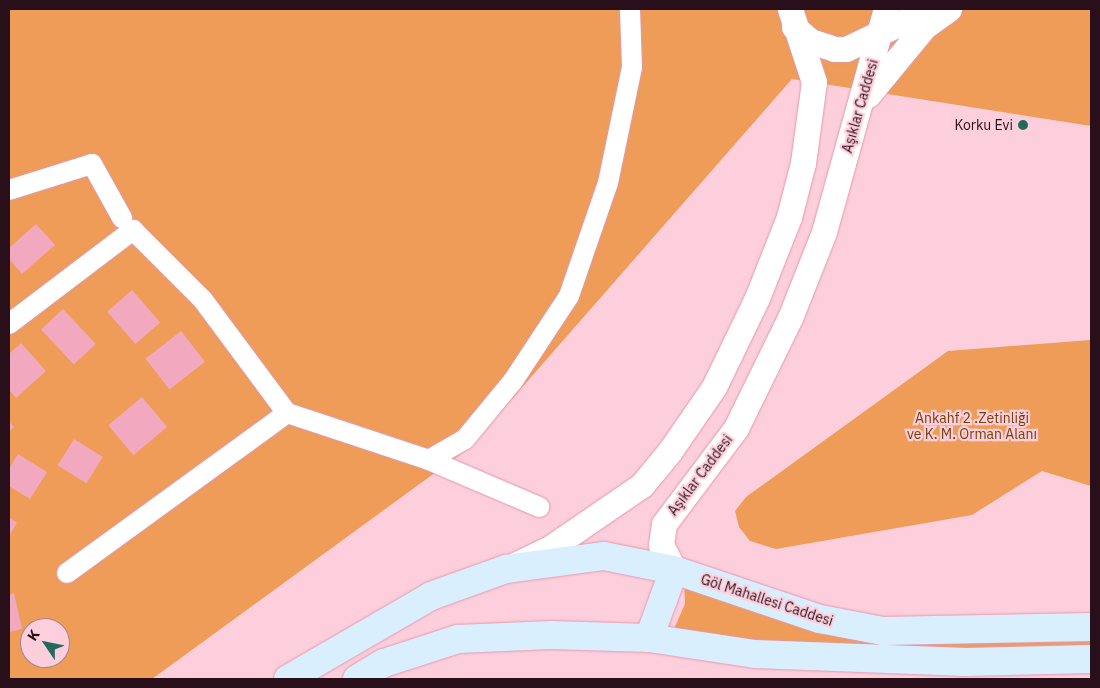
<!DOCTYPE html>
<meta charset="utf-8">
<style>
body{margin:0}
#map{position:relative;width:1100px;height:688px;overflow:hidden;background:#fdcfdc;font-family:"IBM Plex Sans",sans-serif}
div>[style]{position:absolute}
.green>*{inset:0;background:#ee9c57}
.building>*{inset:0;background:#f2a9c0;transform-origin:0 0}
.roads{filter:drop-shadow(0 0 1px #e29ab0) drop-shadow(0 0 1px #e29ab0)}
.minor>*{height:20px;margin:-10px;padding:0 10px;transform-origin:10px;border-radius:10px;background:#fff}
.tertiary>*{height:25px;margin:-12.5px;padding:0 12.5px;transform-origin:12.5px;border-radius:12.5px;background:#fff}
.secondary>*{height:28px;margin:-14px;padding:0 14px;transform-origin:14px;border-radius:14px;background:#daeffe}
.dots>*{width:14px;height:14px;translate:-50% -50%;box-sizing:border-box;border:2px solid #fdcfdc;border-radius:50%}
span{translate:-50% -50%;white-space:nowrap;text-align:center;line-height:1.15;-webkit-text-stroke:4.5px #fdcfdc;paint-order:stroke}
.street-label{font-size:14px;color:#290f19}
.poi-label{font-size:14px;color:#290f19}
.right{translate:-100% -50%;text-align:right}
.park-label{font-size:14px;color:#754007}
.frame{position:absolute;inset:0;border:10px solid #290f19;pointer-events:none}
.north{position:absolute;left:20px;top:618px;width:50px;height:50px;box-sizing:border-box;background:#fdcfdc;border:1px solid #a8828e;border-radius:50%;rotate:304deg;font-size:14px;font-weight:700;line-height:20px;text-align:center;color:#290f19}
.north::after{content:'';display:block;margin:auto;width:18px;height:22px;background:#24695d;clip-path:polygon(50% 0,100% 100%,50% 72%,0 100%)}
</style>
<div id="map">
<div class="green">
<i style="clip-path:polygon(evenodd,9px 9px,1091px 9px,1091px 126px,792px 79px,469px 448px,152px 679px,9px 679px,9px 9px,30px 628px,60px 628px,60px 658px,30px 658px,30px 628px)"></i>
<i style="clip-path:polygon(1091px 340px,1091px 486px,1042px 471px,972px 515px,776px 549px,750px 541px,739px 527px,735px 511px,746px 497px,948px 351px)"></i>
<i style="clip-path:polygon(684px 577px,799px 624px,1091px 639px,1091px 647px,966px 651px,786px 646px,673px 631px,685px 604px)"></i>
</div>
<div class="building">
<i style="clip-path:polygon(36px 224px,55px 245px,22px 274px,9px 259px,9px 248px)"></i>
<i style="left:132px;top:290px;width:43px;height:33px;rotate:49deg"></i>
<i style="left:63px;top:309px;width:48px;height:30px;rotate:47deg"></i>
<i style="left:181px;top:331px;width:39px;height:45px;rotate:52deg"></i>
<i style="clip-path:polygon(21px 343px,46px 371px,16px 398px,9px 390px,9px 354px)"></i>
<i style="left:142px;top:397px;width:39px;height:44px;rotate:50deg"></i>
<i style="clip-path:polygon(9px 421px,14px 427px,9px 432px)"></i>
<i style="left:74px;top:439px;width:34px;height:31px;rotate:32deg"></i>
<i style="clip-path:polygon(18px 454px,47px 472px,30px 499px,9px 486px,9px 469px)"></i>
<i style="clip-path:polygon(9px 517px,17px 523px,9px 536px)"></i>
<i style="clip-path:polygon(14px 593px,22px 629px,9px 632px,9px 595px)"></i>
</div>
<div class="roads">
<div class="minor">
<i style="left:9px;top:190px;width:87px;rotate:-17.4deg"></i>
<i style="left:92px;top:164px;width:62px;rotate:60.9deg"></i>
<i style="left:9px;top:324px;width:156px;rotate:-37.2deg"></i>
<i style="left:133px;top:230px;width:99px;rotate:45deg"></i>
<i style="left:203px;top:300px;width:141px;rotate:53.4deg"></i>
<i style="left:287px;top:413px;width:150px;rotate:18.3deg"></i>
<i style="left:429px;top:460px;width:120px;rotate:23.1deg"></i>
<i style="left:429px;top:460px;width:42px;rotate:-30.3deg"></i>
<i style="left:465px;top:439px;width:75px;rotate:-50.4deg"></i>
<i style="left:513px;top:381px;width:102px;rotate:-56.6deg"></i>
<i style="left:569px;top:296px;width:120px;rotate:-71deg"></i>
<i style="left:608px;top:183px;width:118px;rotate:-78.3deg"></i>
<i style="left:632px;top:67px;width:58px;rotate:-92deg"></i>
<i style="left:67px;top:573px;width:272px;rotate:-36deg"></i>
</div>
<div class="tertiary">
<i style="left:794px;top:27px;width:21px;rotate:41deg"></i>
<i style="left:810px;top:41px;width:25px;rotate:18deg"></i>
<i style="left:834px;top:49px;width:12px"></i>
<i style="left:846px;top:49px;width:93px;rotate:-25.5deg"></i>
<i style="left:868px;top:95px;width:88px;rotate:-50.5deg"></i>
<i style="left:924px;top:27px;width:31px;rotate:-36deg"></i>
<i style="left:515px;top:565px;width:39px;rotate:-26deg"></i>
<i style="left:550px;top:548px;width:112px;rotate:-34.4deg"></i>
<i style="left:642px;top:485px;width:44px;rotate:-50.5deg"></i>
<i style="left:670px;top:451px;width:78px;rotate:-55.5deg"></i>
<i style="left:714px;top:387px;width:99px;rotate:-64.2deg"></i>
<i style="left:757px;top:298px;width:87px;rotate:-68.4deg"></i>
<i style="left:789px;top:217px;width:56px;rotate:-75.5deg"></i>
<i style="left:803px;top:163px;width:82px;rotate:-82.3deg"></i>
<i style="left:814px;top:82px;width:77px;rotate:-108.2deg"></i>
<i style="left:674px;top:570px;width:28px;rotate:-117deg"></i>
<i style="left:661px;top:545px;width:21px;rotate:-82deg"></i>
<i style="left:664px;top:524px;width:120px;rotate:-53.1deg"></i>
<i style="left:736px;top:428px;width:123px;rotate:-63.9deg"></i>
<i style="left:790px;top:318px;width:92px;rotate:-68.4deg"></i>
<i style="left:824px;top:232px;width:231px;rotate:-74.5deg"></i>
</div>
<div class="secondary">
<i style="left:649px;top:638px;width:72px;rotate:-69.8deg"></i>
<i style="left:288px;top:679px;width:165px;rotate:-30.1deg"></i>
<i style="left:431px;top:596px;width:80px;rotate:-19.8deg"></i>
<i style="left:506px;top:569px;width:99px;rotate:-7.6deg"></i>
<i style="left:604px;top:556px;width:71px;rotate:11.3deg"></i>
<i style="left:674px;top:570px;width:154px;rotate:18.6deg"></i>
<i style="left:820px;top:619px;width:64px;rotate:10.8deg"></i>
<i style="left:883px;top:631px;width:208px;rotate:-1.1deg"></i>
<i style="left:357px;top:679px;width:31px;rotate:-31deg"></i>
<i style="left:384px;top:663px;width:78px;rotate:-18deg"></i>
<i style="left:458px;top:639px;width:93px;rotate:-2.5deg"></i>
<i style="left:551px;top:635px;width:98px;rotate:1.8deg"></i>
<i style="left:649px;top:638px;width:107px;rotate:8.6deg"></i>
<i style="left:755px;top:654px;width:211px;rotate:2.2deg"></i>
<i style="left:966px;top:662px;width:125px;rotate:-1.4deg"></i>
</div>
</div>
<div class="dots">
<i style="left:1023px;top:125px;background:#24695d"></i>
</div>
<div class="street-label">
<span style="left:860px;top:106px;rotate:-74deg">Aşıklar Caddesi</span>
<span style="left:700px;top:475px;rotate:-53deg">Aşıklar Caddesi</span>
<span style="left:767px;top:600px;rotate:18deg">Göl Mahallesi Caddesi</span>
</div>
<div class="poi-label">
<span class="right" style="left:1013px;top:125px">Korku Evi</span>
</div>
<div class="park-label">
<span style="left:972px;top:426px">Ankahf 2 .Zetinliği<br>ve K. M. Orman Alanı</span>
</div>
<div class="frame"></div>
<div class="north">K</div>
</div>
